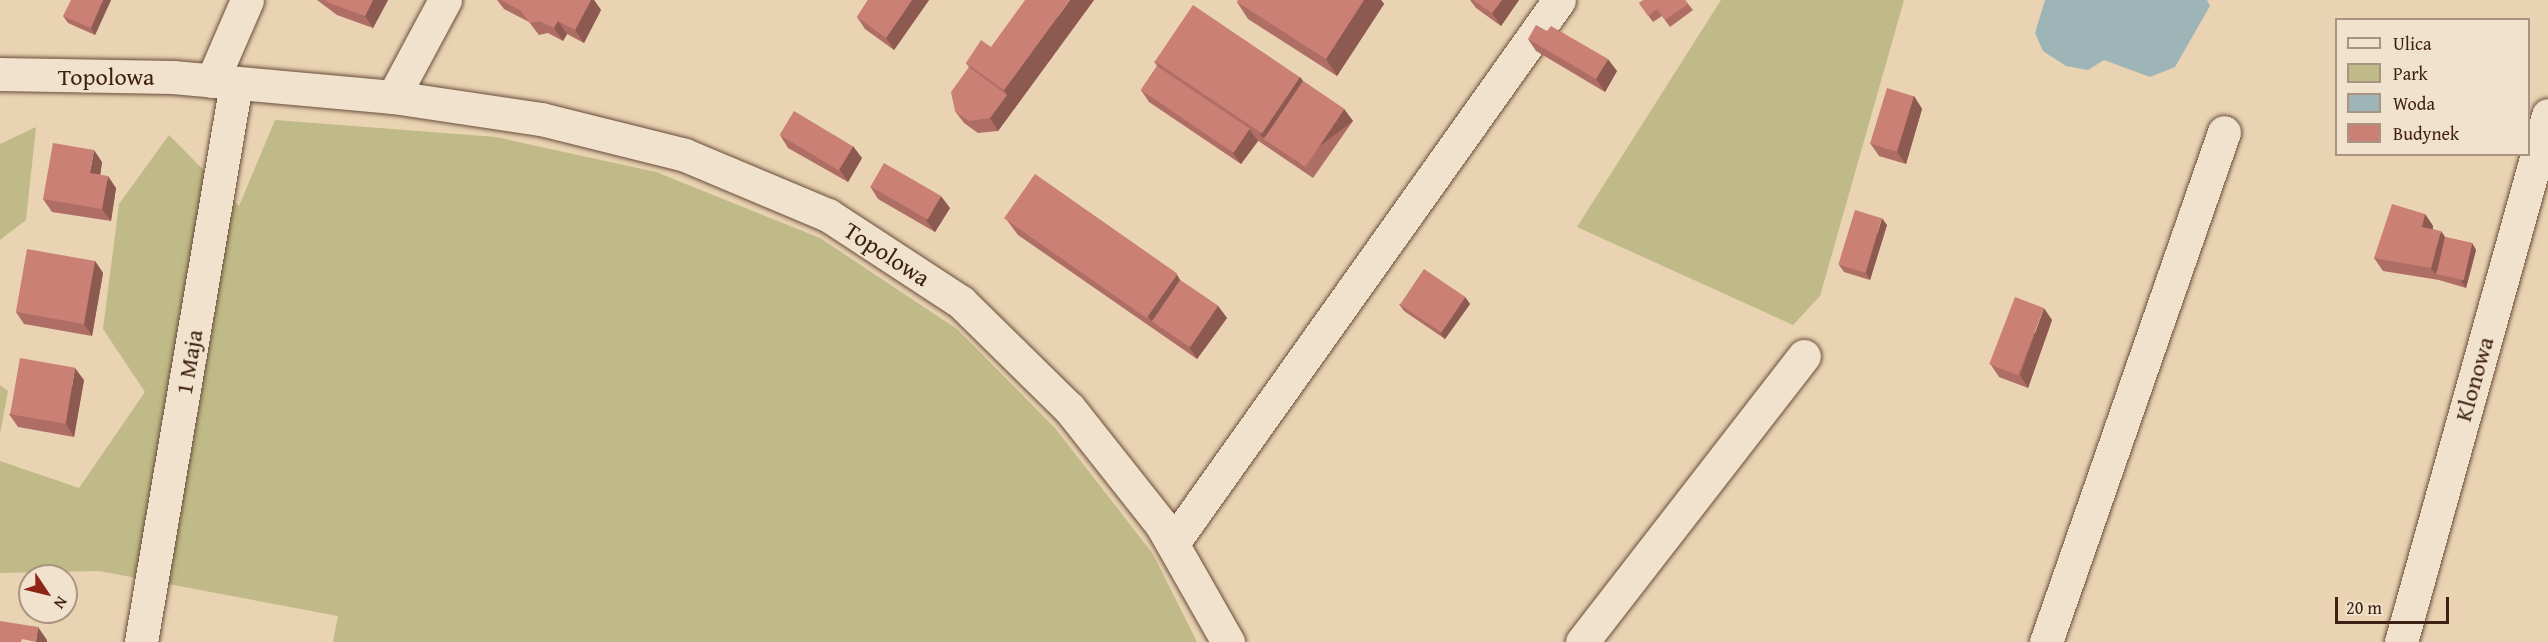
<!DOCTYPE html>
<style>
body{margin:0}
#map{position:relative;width:2548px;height:642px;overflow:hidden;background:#e9d3b2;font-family:"Gentium Book Plus",serif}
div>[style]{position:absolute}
.green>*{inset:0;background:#bfba87}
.water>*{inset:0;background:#9db5b7}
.roads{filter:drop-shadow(0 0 2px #694c3b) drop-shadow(0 0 2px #694c3b)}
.street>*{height:33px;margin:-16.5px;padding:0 16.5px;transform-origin:16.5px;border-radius:16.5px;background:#f1e2cd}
.secondary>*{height:33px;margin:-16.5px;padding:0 16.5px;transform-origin:16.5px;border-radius:16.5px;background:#f1e2cd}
.wall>*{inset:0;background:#ae6e65}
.shaded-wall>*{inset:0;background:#8d5a52;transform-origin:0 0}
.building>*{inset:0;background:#ca8075;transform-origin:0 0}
span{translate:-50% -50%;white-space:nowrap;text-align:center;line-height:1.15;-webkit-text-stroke:4.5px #f1e2cd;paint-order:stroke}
.street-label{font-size:24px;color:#3e1f13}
.legend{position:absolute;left:2335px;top:18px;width:195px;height:138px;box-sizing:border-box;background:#f1e2cd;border:2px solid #a99483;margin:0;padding:8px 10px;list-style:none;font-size:18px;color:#3e1f13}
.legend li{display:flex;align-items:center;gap:12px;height:30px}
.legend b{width:30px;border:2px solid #a99483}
.north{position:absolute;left:18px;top:564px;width:60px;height:60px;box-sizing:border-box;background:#f1e2cd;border:2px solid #a99483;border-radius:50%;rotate:125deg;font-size:16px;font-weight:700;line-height:24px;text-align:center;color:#3e1f13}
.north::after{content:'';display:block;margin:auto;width:21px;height:27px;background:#8f2418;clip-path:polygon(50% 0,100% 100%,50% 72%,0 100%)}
.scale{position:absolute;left:2335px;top:597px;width:114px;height:27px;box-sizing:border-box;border:3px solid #3e1f13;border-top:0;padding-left:8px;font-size:18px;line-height:21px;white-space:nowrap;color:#3e1f13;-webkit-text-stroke:4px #f1e2cd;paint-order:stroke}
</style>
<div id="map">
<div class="green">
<i style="clip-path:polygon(1721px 0,1904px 0,1820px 296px,1793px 325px,1577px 227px)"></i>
<i style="clip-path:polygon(275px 120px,496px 137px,656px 172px,820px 238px,957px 329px,1055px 428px,1153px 554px,1197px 642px,333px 642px,338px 616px,99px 571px,0 573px,0 461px,79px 488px,145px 392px,103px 329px,119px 204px,169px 135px,239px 206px)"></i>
<i style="clip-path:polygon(36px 127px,26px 220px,0 240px,0 144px)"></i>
<i style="clip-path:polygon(0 385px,8px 391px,0 434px)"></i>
</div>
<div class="water">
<i style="clip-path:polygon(2045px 0,2207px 0,2210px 6px,2175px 67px,2150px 77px,2104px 60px,2088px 70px,2066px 66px,2043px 51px,2035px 33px)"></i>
</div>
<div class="roads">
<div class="street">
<i style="left:212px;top:81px;width:88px;rotate:-66.6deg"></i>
<i style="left:393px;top:97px;width:110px;rotate:-61.8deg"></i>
<i style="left:1173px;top:543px;width:666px;rotate:-54.59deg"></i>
<i style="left:141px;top:642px;width:567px;rotate:-80.35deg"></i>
<i style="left:1582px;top:642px;width:362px;rotate:-52.2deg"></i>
<i style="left:2046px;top:642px;width:540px;rotate:-70.76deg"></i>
<i style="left:2401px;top:642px;width:547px;rotate:-74.41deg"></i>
</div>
<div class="secondary">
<i style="left:0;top:74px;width:173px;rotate:1deg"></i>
<i style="left:173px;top:77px;width:221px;rotate:5.2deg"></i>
<i style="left:393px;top:97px;width:150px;rotate:8.5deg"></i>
<i style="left:541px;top:119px;width:148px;rotate:14deg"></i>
<i style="left:685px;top:155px;width:155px;rotate:22.8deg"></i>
<i style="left:828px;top:215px;width:159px;rotate:33.2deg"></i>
<i style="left:961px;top:302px;width:151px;rotate:44.5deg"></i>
<i style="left:1069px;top:408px;width:148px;rotate:51.6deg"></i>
<i style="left:1161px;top:524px;width:136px;rotate:60.4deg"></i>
</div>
</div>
<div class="wall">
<i style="clip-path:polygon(111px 0,95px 35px,68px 23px,63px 16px)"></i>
<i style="clip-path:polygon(317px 0,388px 0,373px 28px,337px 15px)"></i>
<i style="clip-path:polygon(497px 0,594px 0,601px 10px,584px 43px,567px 34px,563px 41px,548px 33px,539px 35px,529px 22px,504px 9px)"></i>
<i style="clip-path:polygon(868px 0,929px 0,894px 50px,865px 29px,857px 17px)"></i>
<i style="clip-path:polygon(1094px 0,998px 131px,978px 133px,964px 123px,955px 111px,969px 67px,966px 63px,991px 47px)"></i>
<i style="clip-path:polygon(1238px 0,1381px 0,1384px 4px,1337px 76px,1248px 19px,1237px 2px)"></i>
<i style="clip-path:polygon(1470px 0,1519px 0,1501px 26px,1476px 8px)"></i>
<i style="clip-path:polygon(1685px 0,1693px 10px,1670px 27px,1662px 16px,1653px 22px,1639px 3px)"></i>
<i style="clip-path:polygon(1528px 39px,1617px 71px,1605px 92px,1536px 51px)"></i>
<i style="clip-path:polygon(1154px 61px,1300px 77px,1303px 81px,1344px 109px,1353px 121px,1313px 178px,1257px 140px,1258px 141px,1241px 164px,1149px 102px,1141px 90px,1157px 66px)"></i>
<i style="clip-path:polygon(1914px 96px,1922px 109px,1906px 164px,1879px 156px,1870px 143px)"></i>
<i style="clip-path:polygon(780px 135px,862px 158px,848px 182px,788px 148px)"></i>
<i style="clip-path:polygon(102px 162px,100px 175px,116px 188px,111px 221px,52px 212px,43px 199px)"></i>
<i style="clip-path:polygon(870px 186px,950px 208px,935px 232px,878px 199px)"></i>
<i style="clip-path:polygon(2425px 214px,2433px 226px,2433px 229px,2445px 237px,2472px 243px,2476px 250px,2466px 288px,2439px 280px,2383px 271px,2374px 258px)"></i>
<i style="clip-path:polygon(1006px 219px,1177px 275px,1180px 280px,1218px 306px,1227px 318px,1197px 359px,1018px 235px)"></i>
<i style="clip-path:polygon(1887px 225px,1870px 280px,1844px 272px,1839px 265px)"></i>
<i style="clip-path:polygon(95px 261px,103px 273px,92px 336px,24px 324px,16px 312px)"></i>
<i style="clip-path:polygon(1465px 297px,1470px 304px,1445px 339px,1404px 311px,1399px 304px)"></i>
<i style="clip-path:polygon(2052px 320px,2028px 388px,1999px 377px,1991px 365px)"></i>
<i style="clip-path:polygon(84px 380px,74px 437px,18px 427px,9px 414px)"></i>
</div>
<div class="shaded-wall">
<i style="clip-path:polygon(103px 0,111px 0,95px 35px,91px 28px)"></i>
<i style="clip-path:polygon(373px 0,388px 0,373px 28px,365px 16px)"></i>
<i style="clip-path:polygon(591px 0,594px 0,601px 10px,584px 43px,575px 30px)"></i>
<i style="clip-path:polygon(912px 0,929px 0,894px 50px,886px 38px)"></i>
<i style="clip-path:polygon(1070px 0,1094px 0,998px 131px,990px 118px,1007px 95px,1004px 90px)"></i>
<i style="clip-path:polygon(1364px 0,1381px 0,1384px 4px,1337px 76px,1326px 59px)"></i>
<i style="clip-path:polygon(1502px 0,1519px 0,1501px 26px,1492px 13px)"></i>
<i style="clip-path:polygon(558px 21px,567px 34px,563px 41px,554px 28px)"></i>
<i style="clip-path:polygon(1608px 59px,1617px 71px,1605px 92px,1596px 79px)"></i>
<i style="clip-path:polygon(1300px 77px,1312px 94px,1263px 138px,1272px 150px,1260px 134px)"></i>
<i style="clip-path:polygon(1914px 96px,1922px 109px,1906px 164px,1897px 152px)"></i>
<i style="left:1344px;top:109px;width:15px;height:70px;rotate:53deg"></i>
<i style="clip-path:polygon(1249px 129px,1258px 141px,1241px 164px,1232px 152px)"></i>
<i style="clip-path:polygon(853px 146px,862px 158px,848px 182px,839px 169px)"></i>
<i style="clip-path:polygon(94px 150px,102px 162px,99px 185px,90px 173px)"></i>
<i style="clip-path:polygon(108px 176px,116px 188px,111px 221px,102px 209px)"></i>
<i style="clip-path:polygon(941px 196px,950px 208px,935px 232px,926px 220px)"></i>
<i style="clip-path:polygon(2425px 214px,2433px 226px,2430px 239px,2422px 227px)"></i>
<i style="clip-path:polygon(1882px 218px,1887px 225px,1870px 280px,1866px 273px)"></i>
<i style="clip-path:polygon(2441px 231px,2450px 244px,2435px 274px,2431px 268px)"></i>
<i style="clip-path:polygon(2472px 243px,2476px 250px,2466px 288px,2461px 281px)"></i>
<i style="clip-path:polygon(95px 261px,103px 273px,92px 336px,84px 324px)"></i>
<i style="clip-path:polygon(1177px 275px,1188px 292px,1151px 321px,1148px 316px)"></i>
<i style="clip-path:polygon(1465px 297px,1470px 304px,1445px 339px,1440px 333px)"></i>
<i style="clip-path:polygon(1218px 306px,1227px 318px,1197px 359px,1189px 347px)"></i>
<i style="clip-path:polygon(2044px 308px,2052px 320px,2028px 388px,2020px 375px)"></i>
<i style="clip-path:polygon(75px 368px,84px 380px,74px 437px,66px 424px)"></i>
<i style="clip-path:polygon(38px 627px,47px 640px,47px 642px,36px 642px)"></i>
</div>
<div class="building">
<i style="clip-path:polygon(71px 0,103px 0,91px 28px,63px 16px)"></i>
<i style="clip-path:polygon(325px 0,373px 0,365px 16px,329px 3px)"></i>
<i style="clip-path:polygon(501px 0,591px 0,575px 30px,558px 21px,554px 28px,540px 21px,530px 23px,520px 10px)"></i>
<i style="clip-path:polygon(868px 0,912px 0,886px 38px,857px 17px)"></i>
<i style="clip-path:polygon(1025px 0,1070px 0,1004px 90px,966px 63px,981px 40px,991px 47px)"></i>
<i style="clip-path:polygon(1238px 0,1364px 0,1326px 59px,1237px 2px)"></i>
<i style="clip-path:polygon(1473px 0,1502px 0,1492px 13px)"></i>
<i style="clip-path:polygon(1643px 0,1685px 0,1688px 4px,1665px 20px,1657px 9px,1648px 16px,1639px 3px)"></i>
<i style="left:1193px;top:5px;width:129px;height:68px;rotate:34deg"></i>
<i style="clip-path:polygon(1536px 25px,1547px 31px,1551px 26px,1608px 59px,1596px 79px,1528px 39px)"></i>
<i style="left:1157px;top:66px;width:112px;height:29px;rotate:34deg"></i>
<i style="clip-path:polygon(969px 67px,1007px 95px,990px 118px,969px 121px,955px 111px,951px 92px)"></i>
<i style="left:1303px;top:81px;width:50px;height:70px;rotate:34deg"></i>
<i style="left:1887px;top:88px;width:28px;height:58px;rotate:17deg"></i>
<i style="left:794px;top:111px;width:69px;height:28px;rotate:31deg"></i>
<i style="clip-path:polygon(53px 143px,94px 150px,90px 173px,108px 176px,102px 209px,43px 199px)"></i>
<i style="left:884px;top:163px;width:66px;height:27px;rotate:30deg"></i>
<i style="left:1035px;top:174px;width:174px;height:54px;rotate:35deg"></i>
<i style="clip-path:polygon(2392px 204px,2425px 214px,2422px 227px,2441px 231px,2431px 268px,2374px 258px)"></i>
<i style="left:1855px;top:210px;width:28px;height:57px;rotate:17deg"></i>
<i style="left:2445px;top:237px;width:28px;height:38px;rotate:13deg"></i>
<i style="left:27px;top:249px;width:69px;height:64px;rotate:10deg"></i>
<i style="left:1424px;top:269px;width:50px;height:43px;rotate:34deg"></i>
<i style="left:1180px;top:280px;width:46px;height:50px;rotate:34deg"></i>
<i style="left:2015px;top:297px;width:31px;height:72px;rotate:21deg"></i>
<i style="left:20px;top:358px;width:56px;height:57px;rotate:10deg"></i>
<i style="clip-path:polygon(0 621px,38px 627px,36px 642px,22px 639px,21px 642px,0 642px)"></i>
</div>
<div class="street-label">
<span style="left:106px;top:77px">Topolowa</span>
<span style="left:887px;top:254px;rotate:33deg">Topolowa</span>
<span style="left:189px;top:362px;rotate:-80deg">1 Maja</span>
<span style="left:2474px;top:379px;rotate:-74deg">Klonowa</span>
</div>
<ul class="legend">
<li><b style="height:8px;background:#f1e2cd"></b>Ulica</li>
<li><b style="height:16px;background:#bfba87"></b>Park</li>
<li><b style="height:16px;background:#9db5b7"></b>Woda</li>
<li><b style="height:16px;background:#ca8075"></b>Budynek</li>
</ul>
<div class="north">N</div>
<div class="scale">20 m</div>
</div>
